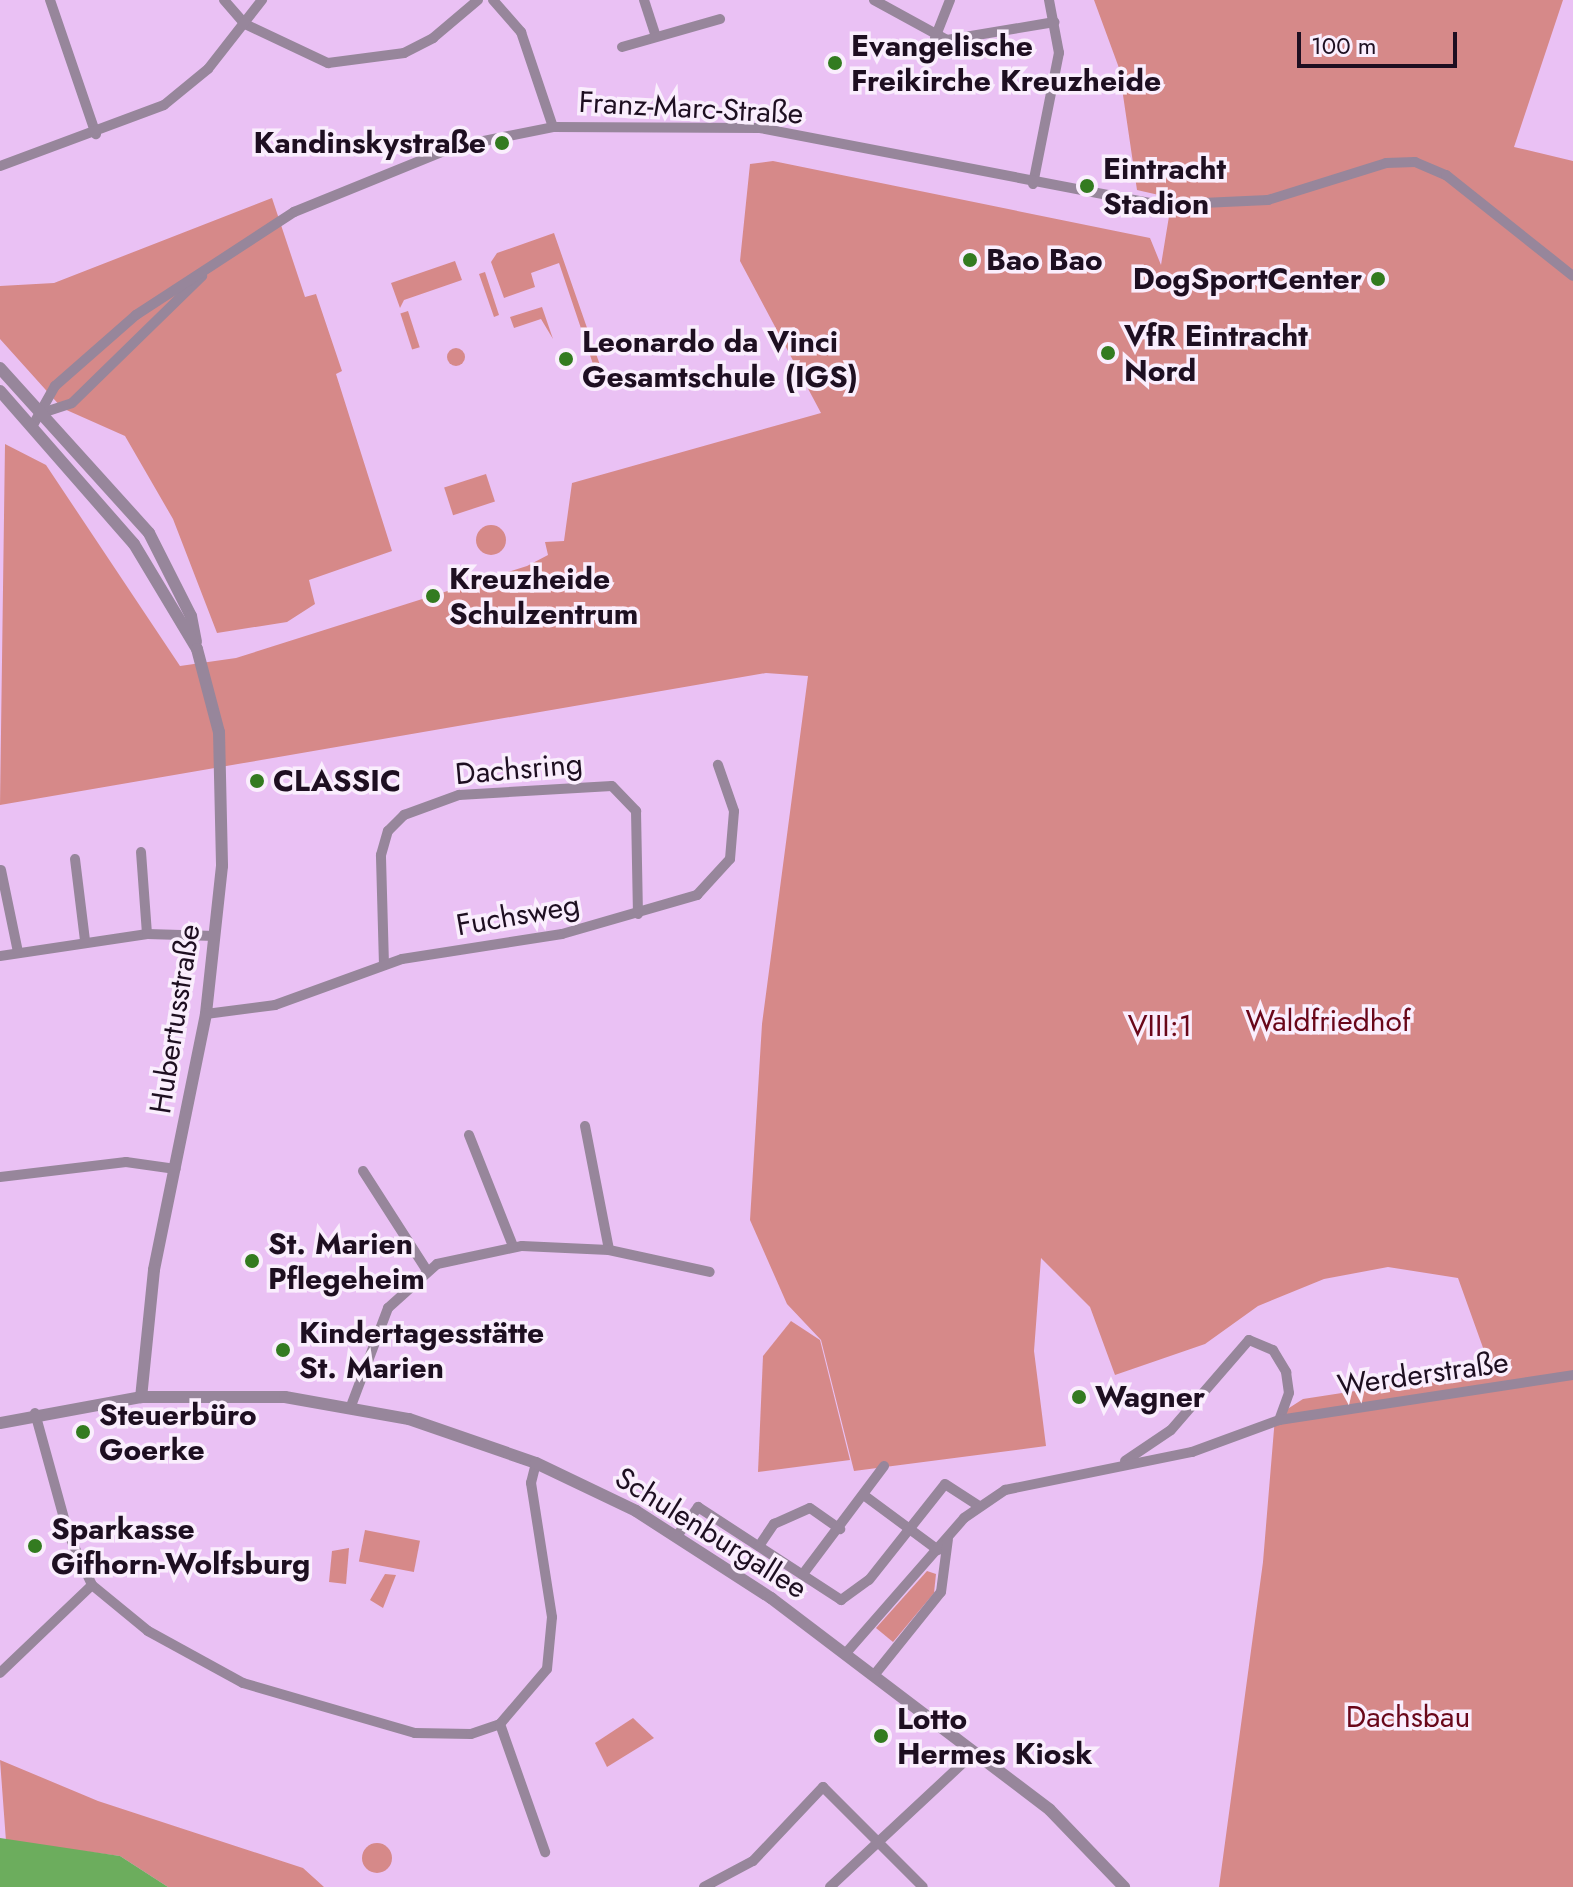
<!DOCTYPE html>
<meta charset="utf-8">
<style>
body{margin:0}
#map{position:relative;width:1573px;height:1887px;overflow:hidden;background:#eac1f4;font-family:Jost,sans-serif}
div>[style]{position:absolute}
.green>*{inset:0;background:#d68989;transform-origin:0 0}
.round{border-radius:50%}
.water>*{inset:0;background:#6cad5d}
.minor>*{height:10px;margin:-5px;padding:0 5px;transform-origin:5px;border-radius:5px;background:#97869b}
.tertiary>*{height:12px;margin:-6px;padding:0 6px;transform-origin:6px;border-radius:6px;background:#97869b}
.dots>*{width:22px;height:22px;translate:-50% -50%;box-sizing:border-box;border:4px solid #faeefd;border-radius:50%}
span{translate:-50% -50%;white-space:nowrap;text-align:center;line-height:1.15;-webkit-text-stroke:7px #faeefd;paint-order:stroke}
.poi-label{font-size:30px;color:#1e0f21;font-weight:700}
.left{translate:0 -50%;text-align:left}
.right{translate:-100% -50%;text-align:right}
.street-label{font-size:30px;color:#1e0f21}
.park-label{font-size:30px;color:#690619}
.scale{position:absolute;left:1297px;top:32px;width:160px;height:36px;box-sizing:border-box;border:4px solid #1e0f21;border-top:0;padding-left:10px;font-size:24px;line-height:28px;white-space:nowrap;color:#1e0f21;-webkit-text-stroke:6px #faeefd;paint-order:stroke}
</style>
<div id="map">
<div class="green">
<i style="clip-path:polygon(1094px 0,1563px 0,1514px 147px,1573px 161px,1573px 1887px,1219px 1887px,1263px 1562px,1275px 1417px,1303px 1399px,1491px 1370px,1458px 1278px,1388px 1267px,1324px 1279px,1258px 1306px,1205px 1344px,1115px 1375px,1090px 1307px,1041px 1258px,1034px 1351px,1046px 1446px,854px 1471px,821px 1340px,787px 1304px,750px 1220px,762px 1024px,808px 676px,766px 673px,0 805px,5px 444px,46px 465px,180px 666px,236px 658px,527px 566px,548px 555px,545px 542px,564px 541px,572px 483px,821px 413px,740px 261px,750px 164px,773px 161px,1150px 238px,1161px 265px,1172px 198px,1137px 190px,1119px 68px)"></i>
<i style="clip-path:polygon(272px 198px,305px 297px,316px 294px,342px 371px,336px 374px,392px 551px,309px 580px,315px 604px,287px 622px,217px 633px,173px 519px,125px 436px,62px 408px,0 339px,0 286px,54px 283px)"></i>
<i style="clip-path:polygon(554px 233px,601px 368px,595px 370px,559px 263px,531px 273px,535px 287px,504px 298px,491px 262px,497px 253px)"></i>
<i style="clip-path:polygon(455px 261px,462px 280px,404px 300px,400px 308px,391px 283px)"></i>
<i style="clip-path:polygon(485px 272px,499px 315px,494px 317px,479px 274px)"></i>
<i style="clip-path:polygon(542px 307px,553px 339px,541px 319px,514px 328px,510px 317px)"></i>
<i style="left:408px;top:311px;width:38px;height:8px;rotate:72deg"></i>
<i class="round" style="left:447px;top:348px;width:18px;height:18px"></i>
<i style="left:486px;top:474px;width:29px;height:44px;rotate:72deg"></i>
<i class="round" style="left:476px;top:525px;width:30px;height:30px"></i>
<i style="clip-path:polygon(791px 1321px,820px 1340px,850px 1460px,758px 1472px,763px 1356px)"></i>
<i style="left:365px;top:1530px;width:56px;height:32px;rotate:11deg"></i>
<i style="clip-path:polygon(349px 1548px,346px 1584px,329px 1582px,332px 1551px)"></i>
<i style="clip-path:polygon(927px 1571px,936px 1574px,934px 1593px,893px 1642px,876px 1628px)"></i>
<i style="clip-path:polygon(385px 1574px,396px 1575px,383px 1608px,370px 1600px)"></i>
<i style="clip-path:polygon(633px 1718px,654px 1738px,607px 1767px,595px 1743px)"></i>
<i style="clip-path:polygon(0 1760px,98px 1801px,303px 1868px,324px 1887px,168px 1887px,120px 1856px,6px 1841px)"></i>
<i class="round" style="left:362px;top:1843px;width:30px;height:30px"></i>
</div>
<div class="water">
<i style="clip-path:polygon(0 1838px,120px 1856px,168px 1887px,0 1887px)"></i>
</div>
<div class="minor">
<i style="left:50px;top:0;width:142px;rotate:71.1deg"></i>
<i style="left:224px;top:0;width:32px;rotate:49deg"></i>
<i style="left:245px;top:24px;width:92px;rotate:25.2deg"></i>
<i style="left:328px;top:63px;width:77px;rotate:-7.5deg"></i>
<i style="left:404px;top:53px;width:33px;rotate:-27deg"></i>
<i style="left:433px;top:38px;width:59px;rotate:-40.2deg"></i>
<i style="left:493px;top:0;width:43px;rotate:48.8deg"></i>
<i style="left:521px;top:32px;width:100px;rotate:71.4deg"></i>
<i style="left:644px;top:0;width:35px;rotate:72deg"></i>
<i style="left:874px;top:0;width:83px;rotate:28.7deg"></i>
<i style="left:947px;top:40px;width:109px;rotate:-9.5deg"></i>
<i style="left:935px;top:38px;width:41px;rotate:-68.5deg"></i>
<i style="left:622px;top:47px;width:102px;rotate:-15.9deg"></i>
<i style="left:0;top:166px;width:175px;rotate:-20.4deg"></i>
<i style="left:164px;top:105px;width:57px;rotate:-39.3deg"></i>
<i style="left:208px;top:69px;width:88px;rotate:-52deg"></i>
<i style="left:1033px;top:184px;width:134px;rotate:-78.8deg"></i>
<i style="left:1059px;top:53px;width:54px;rotate:-100.7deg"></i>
<i style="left:45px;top:412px;width:28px;rotate:-18deg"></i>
<i style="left:72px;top:403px;width:182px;rotate:-44.3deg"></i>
<i style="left:33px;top:425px;width:45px;rotate:-60.6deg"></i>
<i style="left:55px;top:386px;width:108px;rotate:-41.2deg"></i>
<i style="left:136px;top:315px;width:189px;rotate:-33.1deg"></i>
<i style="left:294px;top:212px;width:173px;rotate:-22.1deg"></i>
<i style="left:454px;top:147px;width:101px;rotate:-11.4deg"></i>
<i style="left:553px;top:127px;width:207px;rotate:0.3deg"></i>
<i style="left:760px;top:128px;width:406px;rotate:10.9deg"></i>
<i style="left:1159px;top:205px;width:109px;rotate:-2.6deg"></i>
<i style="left:1268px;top:200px;width:124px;rotate:-17.4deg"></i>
<i style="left:1386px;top:163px;width:29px;rotate:-2deg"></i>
<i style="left:1415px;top:162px;width:34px;rotate:23deg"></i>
<i style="left:1446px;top:175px;width:162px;rotate:38.5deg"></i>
<i style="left:141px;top:852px;width:82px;rotate:85.8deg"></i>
<i style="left:75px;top:859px;width:83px;rotate:83deg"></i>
<i style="left:1px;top:870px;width:84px;rotate:78.3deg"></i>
<i style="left:0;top:956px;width:149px;rotate:-8.5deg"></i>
<i style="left:147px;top:934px;width:68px;rotate:1.7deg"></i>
<i style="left:384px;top:965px;width:110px;rotate:-91.6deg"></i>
<i style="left:381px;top:855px;width:25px;rotate:-74deg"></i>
<i style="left:388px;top:831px;width:23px;rotate:-45deg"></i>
<i style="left:404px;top:815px;width:59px;rotate:-20deg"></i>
<i style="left:459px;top:795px;width:153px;rotate:-3.4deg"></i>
<i style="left:612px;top:786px;width:35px;rotate:46deg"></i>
<i style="left:636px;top:811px;width:103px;rotate:88.9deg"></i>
<i style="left:206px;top:1014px;width:70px;rotate:-7.4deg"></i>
<i style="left:275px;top:1005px;width:135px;rotate:-19.9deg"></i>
<i style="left:402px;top:959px;width:162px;rotate:-8.9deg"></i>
<i style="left:562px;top:934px;width:141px;rotate:-16.1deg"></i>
<i style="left:697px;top:895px;width:49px;rotate:-47.5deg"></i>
<i style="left:730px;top:859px;width:48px;rotate:-85.2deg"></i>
<i style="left:734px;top:811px;width:49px;rotate:-109.2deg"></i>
<i style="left:585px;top:1126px;width:126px;rotate:79deg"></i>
<i style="left:469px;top:1135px;width:119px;rotate:68.4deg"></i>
<i style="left:363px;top:1171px;width:117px;rotate:57.3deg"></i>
<i style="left:0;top:1177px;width:127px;rotate:-6.8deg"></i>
<i style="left:126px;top:1162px;width:50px;rotate:8deg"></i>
<i style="left:351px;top:1406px;width:105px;rotate:-69.3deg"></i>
<i style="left:388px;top:1308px;width:66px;rotate:-41.9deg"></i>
<i style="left:437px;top:1264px;width:87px;rotate:-12deg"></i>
<i style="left:522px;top:1246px;width:87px;rotate:2.6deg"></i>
<i style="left:609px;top:1250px;width:103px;rotate:12.3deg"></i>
<i style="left:35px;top:1413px;width:124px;rotate:74.6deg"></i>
<i style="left:68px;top:1533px;width:57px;rotate:65.2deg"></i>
<i style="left:92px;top:1585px;width:72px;rotate:39.4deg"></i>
<i style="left:148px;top:1631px;width:108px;rotate:28.7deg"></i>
<i style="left:243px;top:1683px;width:179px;rotate:16.2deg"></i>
<i style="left:415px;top:1733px;width:56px;rotate:1deg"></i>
<i style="left:471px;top:1734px;width:31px;rotate:-19deg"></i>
<i style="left:500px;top:1724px;width:72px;rotate:-49.5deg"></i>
<i style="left:547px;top:1669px;width:52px;rotate:-84.5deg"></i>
<i style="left:552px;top:1617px;width:136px;rotate:-98.9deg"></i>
<i style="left:531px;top:1483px;width:21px;rotate:-76deg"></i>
<i style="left:1125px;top:1461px;width:55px;rotate:-34deg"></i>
<i style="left:1171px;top:1430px;width:119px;rotate:-49.1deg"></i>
<i style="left:1249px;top:1340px;width:26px;rotate:23deg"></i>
<i style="left:1273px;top:1350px;width:26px;rotate:59deg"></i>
<i style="left:1286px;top:1372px;width:21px;rotate:82deg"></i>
<i style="left:1289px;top:1393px;width:29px;rotate:110deg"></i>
<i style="left:865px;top:1496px;width:91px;rotate:36.5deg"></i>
<i style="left:677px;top:1536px;width:36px;rotate:-54deg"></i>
<i style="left:698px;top:1507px;width:171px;rotate:33deg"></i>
<i style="left:841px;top:1600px;width:34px;rotate:-36deg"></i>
<i style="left:869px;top:1580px;width:122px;rotate:-51.6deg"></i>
<i style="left:945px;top:1484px;width:40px;rotate:32.9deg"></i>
<i style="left:759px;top:1546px;width:27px;rotate:-56deg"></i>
<i style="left:774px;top:1524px;width:39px;rotate:-24deg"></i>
<i style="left:810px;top:1508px;width:37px;rotate:35deg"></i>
<i style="left:803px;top:1574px;width:135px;rotate:-53.1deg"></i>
<i style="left:846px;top:1653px;width:179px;rotate:-48.8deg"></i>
<i style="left:964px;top:1518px;width:50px;rotate:-34.3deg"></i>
<i style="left:1005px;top:1490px;width:191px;rotate:-11.5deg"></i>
<i style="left:1192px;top:1452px;width:93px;rotate:-20.2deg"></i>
<i style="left:1279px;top:1420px;width:297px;rotate:-8.7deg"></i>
<i style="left:0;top:1673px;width:127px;rotate:-43.7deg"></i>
<i style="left:875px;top:1674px;width:105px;rotate:-51.2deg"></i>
<i style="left:941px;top:1592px;width:53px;rotate:-82.5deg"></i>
<i style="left:500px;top:1724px;width:136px;rotate:70.6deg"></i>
<i style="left:704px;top:1887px;width:55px;rotate:-28deg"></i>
<i style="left:753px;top:1861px;width:102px;rotate:-46.6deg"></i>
<i style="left:823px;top:1787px;width:141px;rotate:45deg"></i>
<i style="left:830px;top:1887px;width:198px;rotate:-43deg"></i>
</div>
<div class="tertiary">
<i style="left:0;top:368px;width:222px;rotate:47.9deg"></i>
<i style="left:149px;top:533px;width:93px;rotate:63.2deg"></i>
<i style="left:191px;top:616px;width:26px;rotate:79deg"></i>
<i style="left:0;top:391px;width:203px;rotate:48.8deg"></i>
<i style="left:134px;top:544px;width:122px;rotate:59deg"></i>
<i style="left:197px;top:649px;width:86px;rotate:75.2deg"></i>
<i style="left:219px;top:732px;width:134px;rotate:88.7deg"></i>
<i style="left:222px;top:866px;width:149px;rotate:96.2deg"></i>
<i style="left:206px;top:1014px;width:261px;rotate:101.5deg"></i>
<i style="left:154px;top:1270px;width:128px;rotate:95.8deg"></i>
<i style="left:0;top:1423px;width:143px;rotate:-10.4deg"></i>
<i style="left:141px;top:1397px;width:144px"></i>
<i style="left:285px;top:1397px;width:126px;rotate:10.1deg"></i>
<i style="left:409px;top:1419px;width:134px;rotate:19.1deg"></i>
<i style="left:536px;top:1463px;width:111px;rotate:25.6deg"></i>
<i style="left:636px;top:1511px;width:161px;rotate:32.8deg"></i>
<i style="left:771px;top:1598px;width:350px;rotate:37.2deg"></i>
<i style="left:1050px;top:1810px;width:107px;rotate:46.1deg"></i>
</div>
<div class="dots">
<i style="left:835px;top:63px;background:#337b20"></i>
<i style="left:502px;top:143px;background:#337b20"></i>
<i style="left:1087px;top:186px;background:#337b20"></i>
<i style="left:970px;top:260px;background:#337b20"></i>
<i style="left:1378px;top:279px;background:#337b20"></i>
<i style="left:1108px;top:353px;background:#337b20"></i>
<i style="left:566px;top:359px;background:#337b20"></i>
<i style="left:433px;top:596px;background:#337b20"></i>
<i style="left:257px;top:781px;background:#337b20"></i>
<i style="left:252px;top:1261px;background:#337b20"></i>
<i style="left:283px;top:1350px;background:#337b20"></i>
<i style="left:1079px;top:1397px;background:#337b20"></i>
<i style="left:83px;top:1432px;background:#337b20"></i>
<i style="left:35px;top:1546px;background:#337b20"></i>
<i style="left:881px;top:1736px;background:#337b20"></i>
</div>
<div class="poi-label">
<span class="left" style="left:851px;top:63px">Evangelische<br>Freikirche Kreuzheide</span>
<span class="right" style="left:486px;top:143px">Kandinskystraße</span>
<span class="left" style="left:1103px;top:186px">Eintracht<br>Stadion</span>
<span class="left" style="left:986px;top:260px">Bao Bao</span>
<span class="right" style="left:1362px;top:279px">DogSportCenter</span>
<span class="left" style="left:1124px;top:353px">VfR Eintracht<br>Nord</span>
<span class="left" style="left:582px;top:359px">Leonardo da Vinci<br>Gesamtschule (IGS)</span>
<span class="left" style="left:449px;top:596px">Kreuzheide<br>Schulzentrum</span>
<span class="left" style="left:273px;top:781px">CLASSIC</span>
<span class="left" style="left:268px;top:1261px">St. Marien<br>Pflegeheim</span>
<span class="left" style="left:299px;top:1350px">Kindertagesstätte<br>St. Marien</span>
<span class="left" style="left:1095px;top:1397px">Wagner</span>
<span class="left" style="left:99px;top:1432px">Steuerbüro<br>Goerke</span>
<span class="left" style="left:51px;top:1546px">Sparkasse<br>Gifhorn-Wolfsburg</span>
<span class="left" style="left:897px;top:1736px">Lotto<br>Hermes Kiosk</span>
</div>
<div class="street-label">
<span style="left:691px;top:108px;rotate:3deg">Franz-Marc-Straße</span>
<span style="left:519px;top:769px;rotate:-5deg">Dachsring</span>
<span style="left:518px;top:915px;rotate:-10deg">Fuchsweg</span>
<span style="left:175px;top:1019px;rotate:-81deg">Hubertusstraße</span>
<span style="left:1423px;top:1374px;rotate:-8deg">Werderstraße</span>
<span style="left:711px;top:1533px;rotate:32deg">Schulenburgallee</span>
</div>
<div class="park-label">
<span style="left:1328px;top:1021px">Waldfriedhof</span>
<span style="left:1160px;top:1026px">VIII:1</span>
<span style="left:1408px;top:1717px">Dachsbau</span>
</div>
<div class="scale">100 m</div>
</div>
